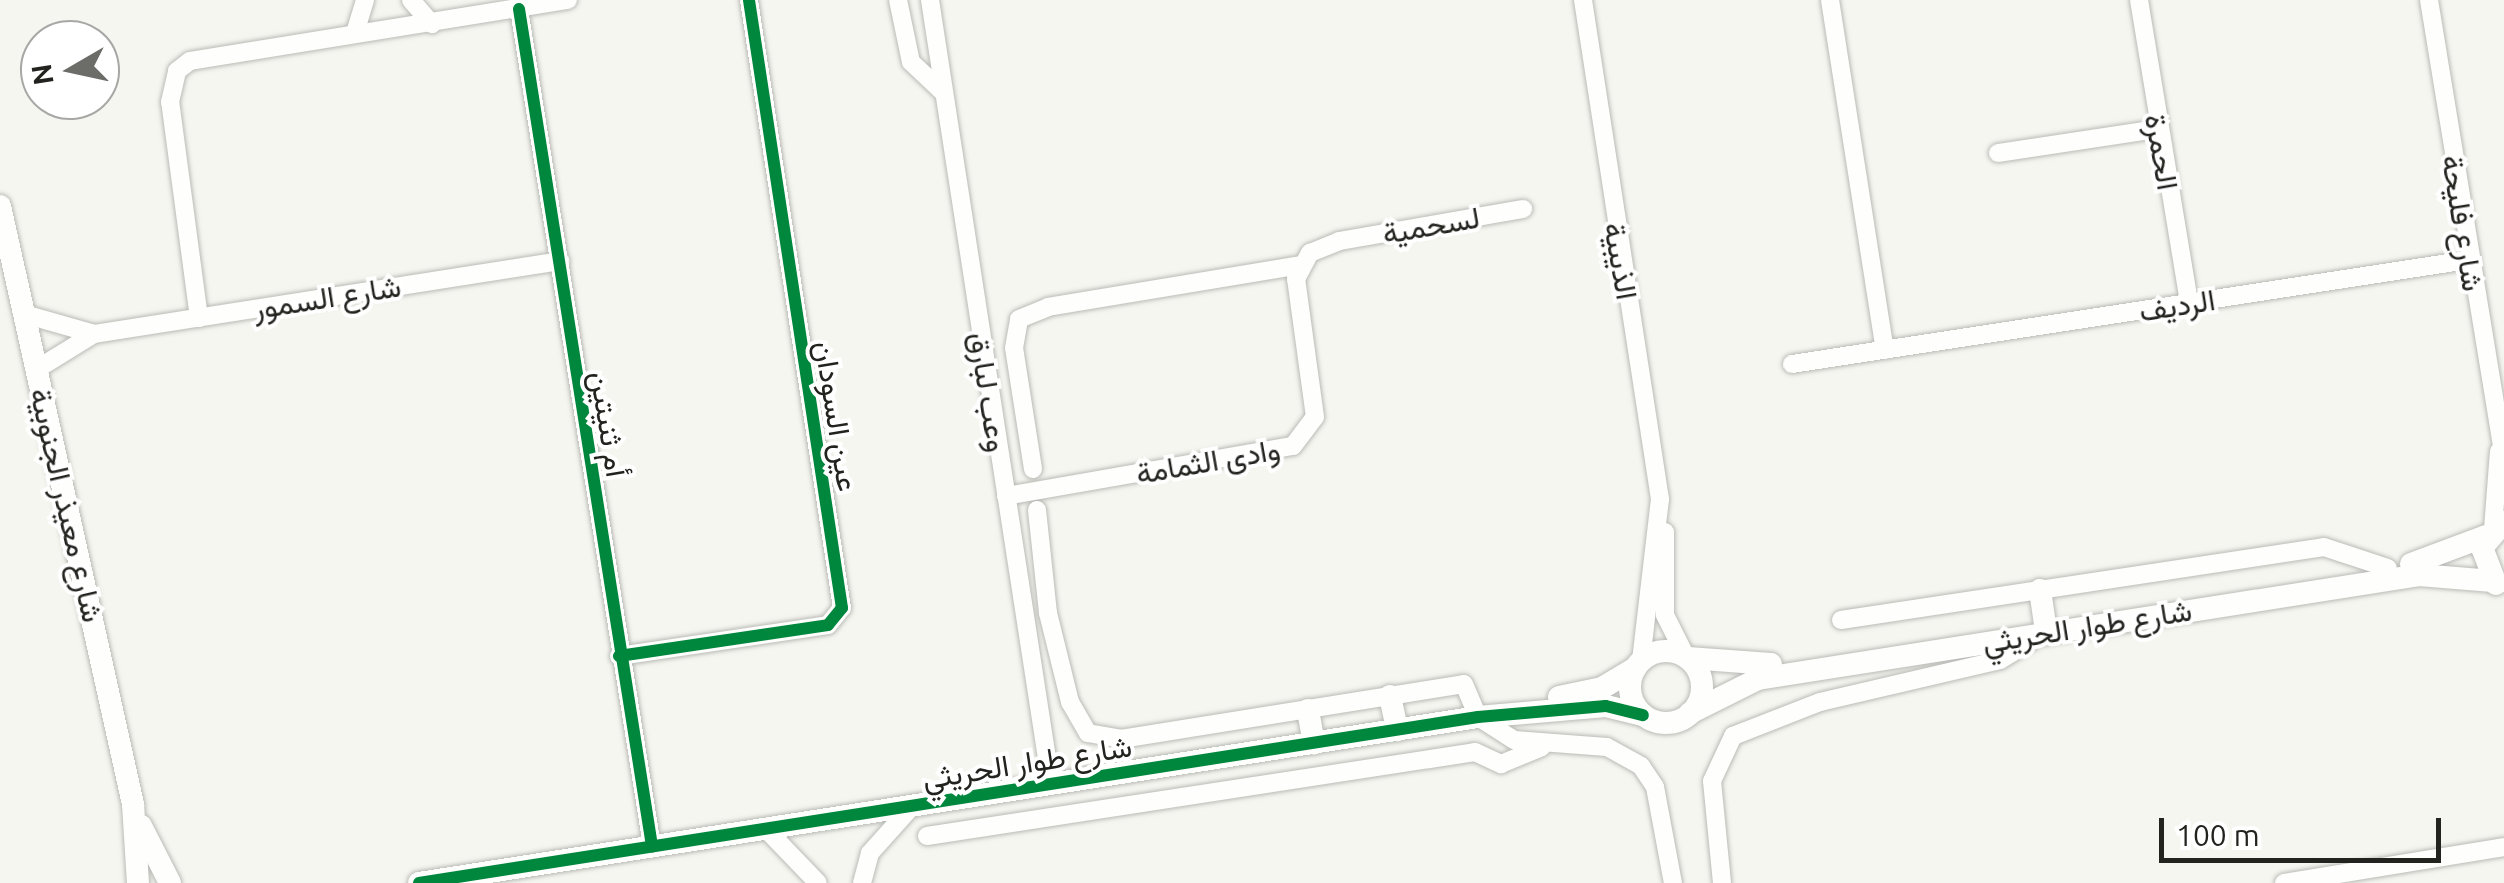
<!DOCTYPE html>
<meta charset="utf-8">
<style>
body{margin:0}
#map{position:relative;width:2504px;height:883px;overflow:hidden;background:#f6f6f1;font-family:Ubuntu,Vazirmatn,sans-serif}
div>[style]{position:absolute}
.roads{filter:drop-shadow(0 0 2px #babab6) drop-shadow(0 0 2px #babab6)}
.street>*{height:18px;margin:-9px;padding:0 9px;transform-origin:9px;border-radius:9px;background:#fefefd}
.secondary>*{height:22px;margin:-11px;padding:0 11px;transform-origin:11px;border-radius:11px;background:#fefefd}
.secondary>.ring{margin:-11px;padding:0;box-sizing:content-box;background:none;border:22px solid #fefefd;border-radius:50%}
.cycleway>*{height:12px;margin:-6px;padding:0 6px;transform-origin:6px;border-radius:6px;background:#00873e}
span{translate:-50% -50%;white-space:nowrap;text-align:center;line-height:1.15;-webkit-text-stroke:8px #fff;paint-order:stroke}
.street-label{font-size:30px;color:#22221f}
.north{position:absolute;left:20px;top:20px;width:100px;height:100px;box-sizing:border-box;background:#fff;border:2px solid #a7a7a5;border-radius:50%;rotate:261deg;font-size:28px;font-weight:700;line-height:40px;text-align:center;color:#22221f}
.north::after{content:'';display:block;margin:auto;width:35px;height:45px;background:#6c6c68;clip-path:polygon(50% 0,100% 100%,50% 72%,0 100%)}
.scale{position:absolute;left:2159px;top:818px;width:282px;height:45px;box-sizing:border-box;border:5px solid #22221f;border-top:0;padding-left:12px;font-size:30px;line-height:35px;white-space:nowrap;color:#22221f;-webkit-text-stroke:8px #fff;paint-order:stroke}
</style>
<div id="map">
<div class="roads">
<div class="street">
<i style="left:411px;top:0;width:32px;rotate:49deg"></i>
<i style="left:898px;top:0;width:63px;rotate:78.2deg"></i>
<i style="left:911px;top:62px;width:44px;rotate:43.2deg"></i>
<i style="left:930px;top:0;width:793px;rotate:81.23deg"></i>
<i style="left:1583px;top:0;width:505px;rotate:81.23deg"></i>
<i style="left:1660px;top:499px;width:162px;rotate:96.7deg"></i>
<i style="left:1830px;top:0;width:354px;rotate:81.1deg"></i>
<i style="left:2139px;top:0;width:307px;rotate:80.6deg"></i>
<i style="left:2429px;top:0;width:466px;rotate:80.7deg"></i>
<i style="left:519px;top:9px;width:848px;rotate:80.97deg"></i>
<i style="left:355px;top:33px;width:34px;rotate:-73deg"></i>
<i style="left:1998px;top:153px;width:161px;rotate:-8.6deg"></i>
<i style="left:24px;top:314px;width:73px;rotate:15.9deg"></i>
<i style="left:199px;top:318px;width:218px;rotate:-97.6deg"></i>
<i style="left:170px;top:102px;width:32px;rotate:-77deg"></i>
<i style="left:177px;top:71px;width:16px;rotate:-38deg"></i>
<i style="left:190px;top:61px;width:383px;rotate:-9.2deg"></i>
<i style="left:1792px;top:364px;width:684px;rotate:-8.75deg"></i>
<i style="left:37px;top:369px;width:67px;rotate:-31.6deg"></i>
<i style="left:94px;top:334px;width:472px;rotate:-8.9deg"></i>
<i style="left:1033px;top:469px;width:122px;rotate:-98.9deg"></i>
<i style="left:1014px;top:348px;width:29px;rotate:-80deg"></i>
<i style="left:1019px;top:319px;width:31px;rotate:-22deg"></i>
<i style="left:1048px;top:307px;width:256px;rotate:-9.4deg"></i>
<i style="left:1006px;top:496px;width:291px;rotate:-9.9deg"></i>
<i style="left:1293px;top:446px;width:36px;rotate:-53deg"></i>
<i style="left:1315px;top:417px;width:139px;rotate:-97.8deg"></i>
<i style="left:1296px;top:279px;width:30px;rotate:-62deg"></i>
<i style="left:1310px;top:253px;width:31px;rotate:-22deg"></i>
<i style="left:1339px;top:241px;width:187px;rotate:-9.9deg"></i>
<i style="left:1037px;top:510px;width:104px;rotate:83.9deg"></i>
<i style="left:1048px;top:613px;width:92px;rotate:76.1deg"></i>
<i style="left:1070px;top:702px;width:36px;rotate:60deg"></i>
<i style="left:1088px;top:733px;width:34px;rotate:10deg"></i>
<i style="left:1121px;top:739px;width:347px;rotate:-9.1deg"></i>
<i style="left:1464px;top:684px;width:36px;rotate:67deg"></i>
<i style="left:1478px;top:717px;width:43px;rotate:32.6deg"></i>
<i style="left:1514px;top:740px;width:93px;rotate:4.3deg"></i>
<i style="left:1607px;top:747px;width:39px;rotate:29deg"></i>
<i style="left:1641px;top:766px;width:25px;rotate:56deg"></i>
<i style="left:1655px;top:787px;width:98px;rotate:79.4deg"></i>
<i style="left:2493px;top:529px;width:78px;rotate:-85.6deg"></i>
<i style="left:1665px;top:532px;width:83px;rotate:90deg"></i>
<i style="left:1665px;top:615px;width:47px;rotate:63.4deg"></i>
<i style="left:1841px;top:620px;width:488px;rotate:-8.6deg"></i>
<i style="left:2324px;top:547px;width:67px;rotate:18.2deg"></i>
<i style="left:619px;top:656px;width:211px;rotate:-8.4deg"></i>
<i style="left:828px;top:625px;width:22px;rotate:-51deg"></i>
<i style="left:842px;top:608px;width:615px;rotate:-98.7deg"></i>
<i style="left:765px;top:828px;width:76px;rotate:46.1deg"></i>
<i style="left:927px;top:836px;width:554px;rotate:-8.71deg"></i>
<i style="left:1475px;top:752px;width:29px;rotate:25deg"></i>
<i style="left:1501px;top:764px;width:44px;rotate:-22.5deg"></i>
<i style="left:862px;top:883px;width:31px;rotate:-75deg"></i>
<i style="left:870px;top:853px;width:64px;rotate:-48.1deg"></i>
<i style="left:1722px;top:883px;width:102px;rotate:-95.6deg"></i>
<i style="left:1712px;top:781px;width:50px;rotate:-65deg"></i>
<i style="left:1733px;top:736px;width:93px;rotate:-21.3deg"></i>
<i style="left:1820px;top:702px;width:185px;rotate:-13.1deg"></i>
<i style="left:2000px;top:660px;width:50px;rotate:-31.2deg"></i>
<i style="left:2284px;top:883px;width:223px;rotate:-9.3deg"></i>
</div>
<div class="secondary">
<i style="left:0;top:206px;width:613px;rotate:77.46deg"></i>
<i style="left:133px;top:804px;width:79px;rotate:86.4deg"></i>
<i style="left:2411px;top:564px;width:80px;rotate:-20.5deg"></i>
<i style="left:2496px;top:584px;width:39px;rotate:-111deg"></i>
<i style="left:2482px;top:548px;width:34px;rotate:-50deg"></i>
<i style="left:2040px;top:590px;width:41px;rotate:81.7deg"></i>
<i class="ring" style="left:1630px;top:651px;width:50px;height:50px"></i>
<i style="left:1688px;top:658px;width:83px;rotate:4.1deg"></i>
<i style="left:1390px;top:696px;width:35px;rotate:78deg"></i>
<i style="left:1559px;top:697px;width:44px;rotate:-11.8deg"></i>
<i style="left:1602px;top:688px;width:39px;rotate:-31deg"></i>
<i style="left:1308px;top:710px;width:34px;rotate:80deg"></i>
<i style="left:1690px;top:713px;width:76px;rotate:-26.6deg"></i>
<i style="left:1758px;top:679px;width:669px;rotate:-8.94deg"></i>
<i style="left:2419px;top:575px;width:74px;rotate:4.6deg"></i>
<i style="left:141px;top:826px;width:64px;rotate:63deg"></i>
<i style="left:419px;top:883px;width:1072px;rotate:-8.91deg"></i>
<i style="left:1478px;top:717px;width:128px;rotate:-4.9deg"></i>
<i style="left:1606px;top:706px;width:38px;rotate:14deg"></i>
</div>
</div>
<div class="cycleway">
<i style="left:519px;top:9px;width:848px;rotate:80.97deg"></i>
<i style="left:619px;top:656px;width:211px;rotate:-8.4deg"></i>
<i style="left:828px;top:625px;width:22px;rotate:-51deg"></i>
<i style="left:842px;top:608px;width:615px;rotate:-98.7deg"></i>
<i style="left:419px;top:883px;width:1072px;rotate:-8.91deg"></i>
<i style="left:1478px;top:717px;width:128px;rotate:-4.9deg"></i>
<i style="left:1606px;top:706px;width:38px;rotate:14deg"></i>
</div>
<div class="street-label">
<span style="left:2162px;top:152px;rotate:80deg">الحمرة</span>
<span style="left:2463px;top:223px;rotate:81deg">شارع فليحة</span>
<span style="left:1431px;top:225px;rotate:-10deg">لسحمية</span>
<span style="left:1621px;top:261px;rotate:80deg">الذيبية</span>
<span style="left:327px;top:297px;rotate:-9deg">شارع السمور</span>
<span style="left:2177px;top:305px;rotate:-9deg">الرديف</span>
<span style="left:989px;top:392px;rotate:81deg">وعب لبارق</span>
<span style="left:837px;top:416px;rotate:81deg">عين السودان</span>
<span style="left:609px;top:424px;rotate:81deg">أم ثنيتين</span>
<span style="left:1208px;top:461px;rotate:-10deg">وادى الثمامة</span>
<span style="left:67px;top:505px;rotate:77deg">شارع معيذر الجنوبية</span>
<span style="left:2087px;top:626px;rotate:-9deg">شارع طوار الحريثي</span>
<span style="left:1027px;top:762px;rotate:-9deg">شارع طوار الحريثي</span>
</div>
<div class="north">N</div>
<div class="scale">100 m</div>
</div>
